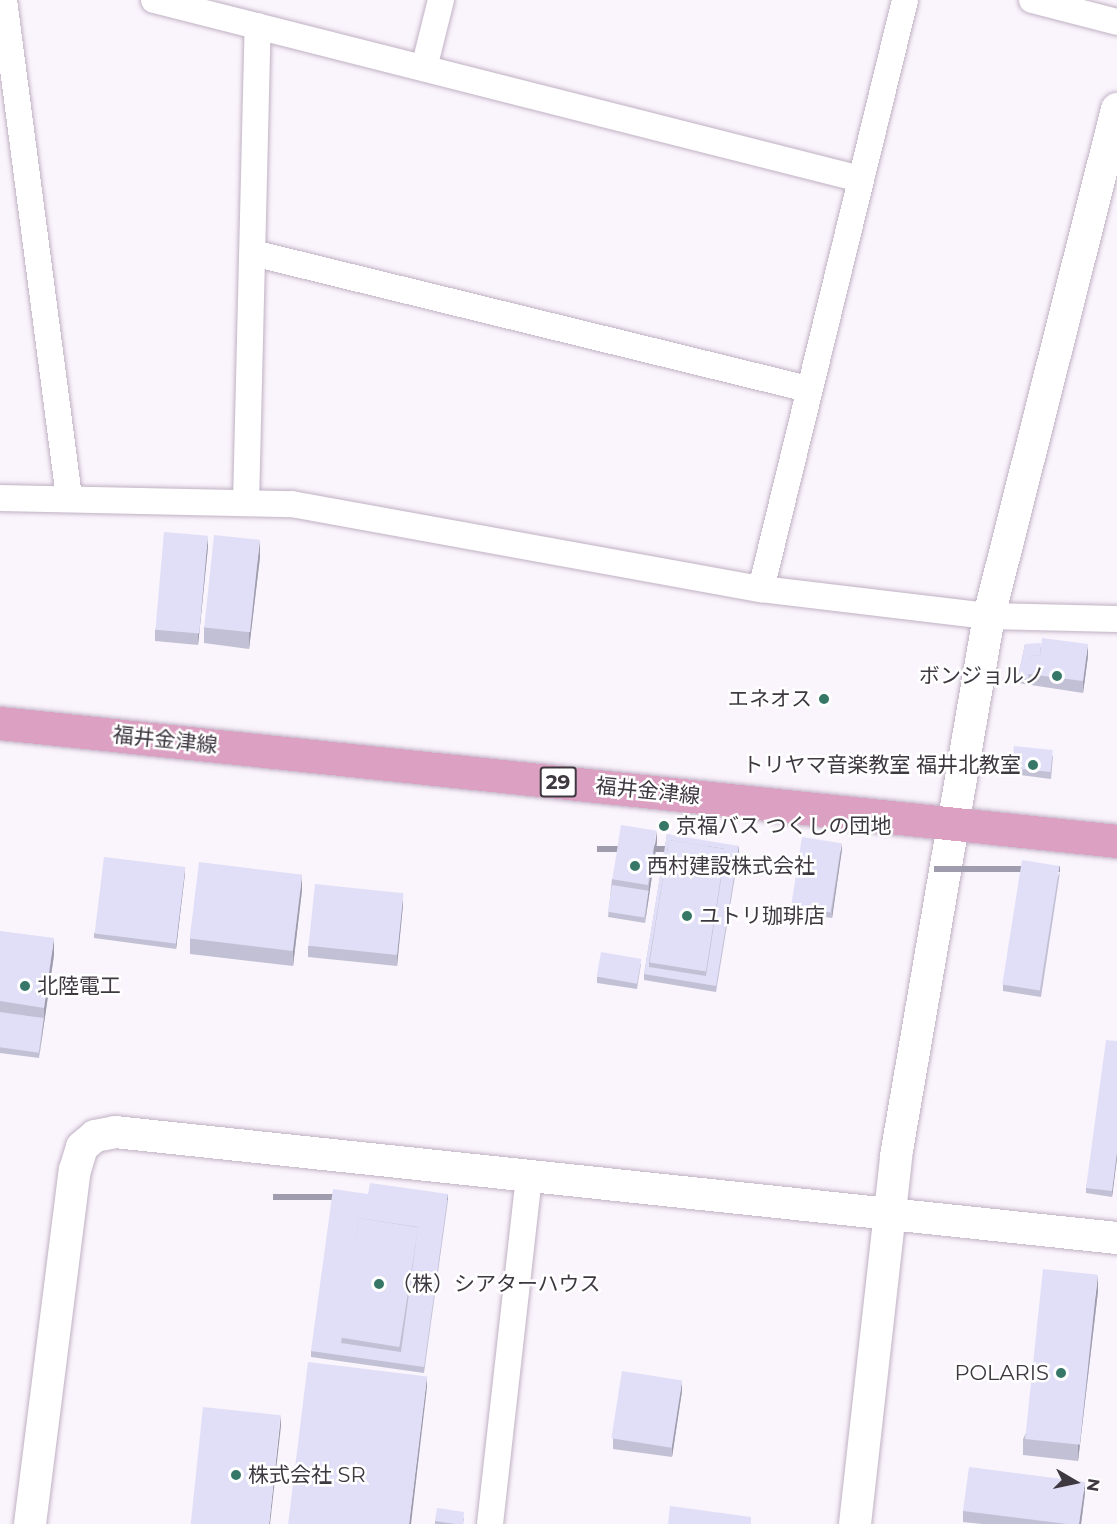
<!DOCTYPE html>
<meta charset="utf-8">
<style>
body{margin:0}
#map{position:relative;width:1117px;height:1524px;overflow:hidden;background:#faf4fc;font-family:Montserrat,"Noto Sans JP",sans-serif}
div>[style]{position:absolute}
.roads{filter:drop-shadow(0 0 2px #c0b1c4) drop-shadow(0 0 2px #c0b1c4)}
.minor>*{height:26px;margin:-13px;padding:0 13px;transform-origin:13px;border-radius:13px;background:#fff}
.tertiary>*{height:32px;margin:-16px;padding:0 16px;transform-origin:16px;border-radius:16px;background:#fff}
.primary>*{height:33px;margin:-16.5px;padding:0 16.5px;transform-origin:16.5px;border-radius:16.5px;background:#dca1c2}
.wall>*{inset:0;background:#c2c0d4}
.shaded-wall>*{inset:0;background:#9e9cad;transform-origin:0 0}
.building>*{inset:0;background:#e1dff7;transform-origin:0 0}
.dots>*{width:16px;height:16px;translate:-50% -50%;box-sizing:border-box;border:3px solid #fff;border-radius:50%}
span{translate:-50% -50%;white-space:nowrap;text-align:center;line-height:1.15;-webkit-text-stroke:5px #fff;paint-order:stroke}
.shield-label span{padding:2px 4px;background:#fff;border:2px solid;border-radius:4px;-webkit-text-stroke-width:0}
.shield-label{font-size:20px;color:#3e3840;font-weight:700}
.poi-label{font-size:21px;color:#3e3840}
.right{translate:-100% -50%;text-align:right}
.left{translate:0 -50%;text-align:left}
.street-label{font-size:21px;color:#3e3840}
.north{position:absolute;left:1045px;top:1452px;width:60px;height:60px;-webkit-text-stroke:4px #fff;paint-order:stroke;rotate:99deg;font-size:16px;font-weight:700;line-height:24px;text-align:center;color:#3e3840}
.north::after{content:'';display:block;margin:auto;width:21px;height:27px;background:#3e3840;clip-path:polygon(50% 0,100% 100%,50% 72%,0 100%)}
</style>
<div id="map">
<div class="roads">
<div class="minor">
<i style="left:4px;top:0;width:501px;rotate:82.55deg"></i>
<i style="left:154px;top:0;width:728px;rotate:14.23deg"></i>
<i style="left:1032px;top:0;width:88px;rotate:14.5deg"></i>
<i style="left:424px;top:68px;width:70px;rotate:-76deg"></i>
<i style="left:253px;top:253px;width:571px;rotate:13.77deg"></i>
<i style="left:0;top:498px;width:292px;rotate:1.2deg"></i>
<i style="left:292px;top:504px;width:477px;rotate:10.3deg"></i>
<i style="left:761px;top:589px;width:606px;rotate:-76.26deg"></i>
<i style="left:246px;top:503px;width:477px;rotate:-88.6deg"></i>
<i style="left:761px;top:589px;width:230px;rotate:6.8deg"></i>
<i style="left:989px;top:616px;width:128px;rotate:1.3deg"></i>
<i style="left:490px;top:1524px;width:350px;rotate:-83.6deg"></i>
</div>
<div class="tertiary">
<i style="left:30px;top:1524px;width:357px;rotate:-82.8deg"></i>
<i style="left:75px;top:1170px;width:24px;rotate:-73deg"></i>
<i style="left:82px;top:1147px;width:17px;rotate:-40deg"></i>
<i style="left:95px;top:1136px;width:20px;rotate:-11deg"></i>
<i style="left:115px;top:1132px;width:1008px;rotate:6.04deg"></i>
<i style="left:855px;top:1524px;width:370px;rotate:-83.6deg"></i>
<i style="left:896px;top:1156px;width:548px;rotate:-80.23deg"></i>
<i style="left:989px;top:616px;width:523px;rotate:-75.83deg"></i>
</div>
<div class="primary">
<i style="left:0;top:723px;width:1123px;rotate:6.03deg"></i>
</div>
</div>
<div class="wall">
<i style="clip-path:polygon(208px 547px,198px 645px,155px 641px,155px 630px)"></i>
<i style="clip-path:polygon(260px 557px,249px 649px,204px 643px,204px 627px)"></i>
<i style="clip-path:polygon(1025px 644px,1088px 656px,1083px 693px,1018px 683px,1018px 677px)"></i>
<i style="clip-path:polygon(1053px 756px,1051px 779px,1012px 774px,1012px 768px)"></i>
<i style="clip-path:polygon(667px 834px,739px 852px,716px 992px,644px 980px,644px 974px)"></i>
<i style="clip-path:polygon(657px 842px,645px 923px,608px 917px,612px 879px)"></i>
<i style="clip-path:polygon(842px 849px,832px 918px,792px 912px,792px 906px)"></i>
<i style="clip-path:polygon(1060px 872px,1041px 997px,1003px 991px,1003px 985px)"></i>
<i style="clip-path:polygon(185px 873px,176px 949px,94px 938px,94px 933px)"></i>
<i style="clip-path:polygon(302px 890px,293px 966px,190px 954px,190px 938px)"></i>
<i style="clip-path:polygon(403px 905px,397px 966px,308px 957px,308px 946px)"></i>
<i style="clip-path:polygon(0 931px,54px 955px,39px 1058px,0 1053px)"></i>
<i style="clip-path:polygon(641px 964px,637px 989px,597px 983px,597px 977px)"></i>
<i style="clip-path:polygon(1117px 1041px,1117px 1158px,1112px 1197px,1086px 1193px,1086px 1188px)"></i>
<i style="clip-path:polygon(368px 1194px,448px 1200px,424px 1373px,311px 1357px,311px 1351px)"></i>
<i style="clip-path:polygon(1098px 1291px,1078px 1461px,1023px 1455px,1023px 1439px)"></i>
<i style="clip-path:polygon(682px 1391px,672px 1457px,613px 1449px,613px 1438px)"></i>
<i style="clip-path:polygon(1085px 1493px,1081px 1524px,982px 1524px,963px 1522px,963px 1511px)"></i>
<i style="clip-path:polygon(464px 1518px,463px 1524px,435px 1524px,435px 1521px)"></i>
</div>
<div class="shaded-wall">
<i style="clip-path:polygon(208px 536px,208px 547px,198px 645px,198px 634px)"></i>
<i style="clip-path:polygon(260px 540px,260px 557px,249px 649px,249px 632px)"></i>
<i style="clip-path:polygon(1088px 644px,1088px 656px,1083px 693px,1083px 681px)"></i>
<i style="clip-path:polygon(657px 831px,657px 842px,645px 923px,649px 885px)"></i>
<i style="clip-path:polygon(842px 843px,842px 849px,832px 918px,832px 912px)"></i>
<i style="left:739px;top:846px;width:6px;height:142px;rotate:90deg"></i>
<i style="left:1060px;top:866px;width:6px;height:126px;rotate:90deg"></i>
<i style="clip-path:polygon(185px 867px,185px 873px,176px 949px,176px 943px)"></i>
<i style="clip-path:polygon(302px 874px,302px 890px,293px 966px,293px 950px)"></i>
<i style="clip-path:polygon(403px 894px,403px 905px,397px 966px,397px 955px)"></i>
<i style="clip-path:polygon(54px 938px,54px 955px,39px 1058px,44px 1018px,44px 1008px)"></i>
<i style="clip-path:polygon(1117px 1152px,1117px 1158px,1112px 1197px,1112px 1191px)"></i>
<i style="left:448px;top:1194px;width:6px;height:175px;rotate:90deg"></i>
<i style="clip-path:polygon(1098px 1275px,1098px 1291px,1078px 1461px,1078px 1445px)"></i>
<i style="clip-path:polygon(427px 1376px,427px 1387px,411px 1524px,409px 1524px)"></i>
<i style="clip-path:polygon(682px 1380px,682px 1391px,672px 1457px,672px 1446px)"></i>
<i style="clip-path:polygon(281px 1415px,281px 1426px,270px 1524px,269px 1524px)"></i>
<i style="clip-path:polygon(1085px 1482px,1085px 1493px,1081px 1524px,1079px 1524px)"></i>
</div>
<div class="building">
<i style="left:164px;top:532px;width:44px;height:98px;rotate:5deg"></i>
<i style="left:214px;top:535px;width:46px;height:93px;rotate:6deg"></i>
<i style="clip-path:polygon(1042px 638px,1088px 644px,1083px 681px,1028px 674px,1031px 655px,1040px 656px)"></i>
<i style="clip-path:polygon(1041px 643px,1040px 656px,1031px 655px,1028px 679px,1018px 677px,1025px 644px)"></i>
<i style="left:1014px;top:746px;width:39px;height:22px;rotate:6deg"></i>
<i style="left:621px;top:825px;width:36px;height:55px;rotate:9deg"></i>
<i style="clip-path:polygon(evenodd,667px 834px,739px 846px,716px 986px,644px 974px,667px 834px,669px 840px,725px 849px,725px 854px,706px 976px,649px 967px,649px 962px,669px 840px)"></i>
<i style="left:802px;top:837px;width:40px;height:70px;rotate:9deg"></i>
<i style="left:669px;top:840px;width:57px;height:124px;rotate:9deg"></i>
<i style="left:104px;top:857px;width:82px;height:77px;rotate:7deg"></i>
<i style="left:1022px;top:860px;width:38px;height:126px;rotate:9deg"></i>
<i style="left:199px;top:862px;width:104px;height:77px;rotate:7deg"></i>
<i style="left:315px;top:884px;width:89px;height:62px;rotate:6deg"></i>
<i style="left:612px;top:885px;width:37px;height:27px;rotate:9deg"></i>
<i style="clip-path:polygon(0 931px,54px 938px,44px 1008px,0 1001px)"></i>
<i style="left:601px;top:952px;width:41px;height:25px;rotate:10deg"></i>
<i style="left:0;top:1012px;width:44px;height:35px;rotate:8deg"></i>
<i style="clip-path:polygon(1106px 1040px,1117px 1041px,1117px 1152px,1112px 1191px,1086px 1188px)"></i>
<i style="clip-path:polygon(evenodd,370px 1183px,448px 1194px,424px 1367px,311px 1351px,333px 1189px,368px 1194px,370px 1183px,359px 1218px,418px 1227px,401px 1352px,341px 1343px,359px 1218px)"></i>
<i style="left:359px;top:1218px;width:60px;height:121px;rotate:9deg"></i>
<i style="left:1043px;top:1269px;width:55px;height:171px;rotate:6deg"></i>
<i style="left:308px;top:1362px;width:120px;height:163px;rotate:7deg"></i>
<i style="left:622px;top:1371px;width:61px;height:68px;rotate:9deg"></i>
<i style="left:203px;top:1407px;width:78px;height:118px;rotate:6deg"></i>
<i style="clip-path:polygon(969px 1467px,1085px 1482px,1079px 1524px,1067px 1524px,963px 1511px)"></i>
<i style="clip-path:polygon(670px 1506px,751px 1517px,751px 1524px,668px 1524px)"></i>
<i style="clip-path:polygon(437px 1508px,464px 1512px,463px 1524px,455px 1524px,435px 1521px)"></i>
</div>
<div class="dots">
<i style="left:1057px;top:676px;background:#367768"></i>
<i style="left:824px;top:699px;background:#367768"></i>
<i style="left:1033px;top:765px;background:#367768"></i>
<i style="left:664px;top:826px;background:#367768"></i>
<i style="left:635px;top:866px;background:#367768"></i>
<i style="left:687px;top:916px;background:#367768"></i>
<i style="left:25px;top:986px;background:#367768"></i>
<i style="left:379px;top:1284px;background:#367768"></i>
<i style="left:1061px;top:1373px;background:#367768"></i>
<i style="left:236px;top:1475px;background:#367768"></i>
</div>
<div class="shield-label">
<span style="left:558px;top:782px">29</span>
</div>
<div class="poi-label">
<span class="right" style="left:1045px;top:676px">ボンジョルノ</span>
<span class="right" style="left:812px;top:699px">エネオス</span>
<span class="right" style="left:1021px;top:765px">トリヤマ音楽教室 福井北教室</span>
<span class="left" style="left:676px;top:826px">京福バス つくしの団地</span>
<span class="left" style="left:647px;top:866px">西村建設株式会社</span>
<span class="left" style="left:699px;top:916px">ユトリ珈琲店</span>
<span class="left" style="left:37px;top:986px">北陸電工</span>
<span class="left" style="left:391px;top:1284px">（株）シアターハウス</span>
<span class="right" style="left:1049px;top:1373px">POLARIS</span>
<span class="left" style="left:248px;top:1475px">株式会社 SR</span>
</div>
<div class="street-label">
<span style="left:165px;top:740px;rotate:6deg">福井金津線</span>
<span style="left:648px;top:791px;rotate:6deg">福井金津線</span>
</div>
<div class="north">N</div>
</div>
